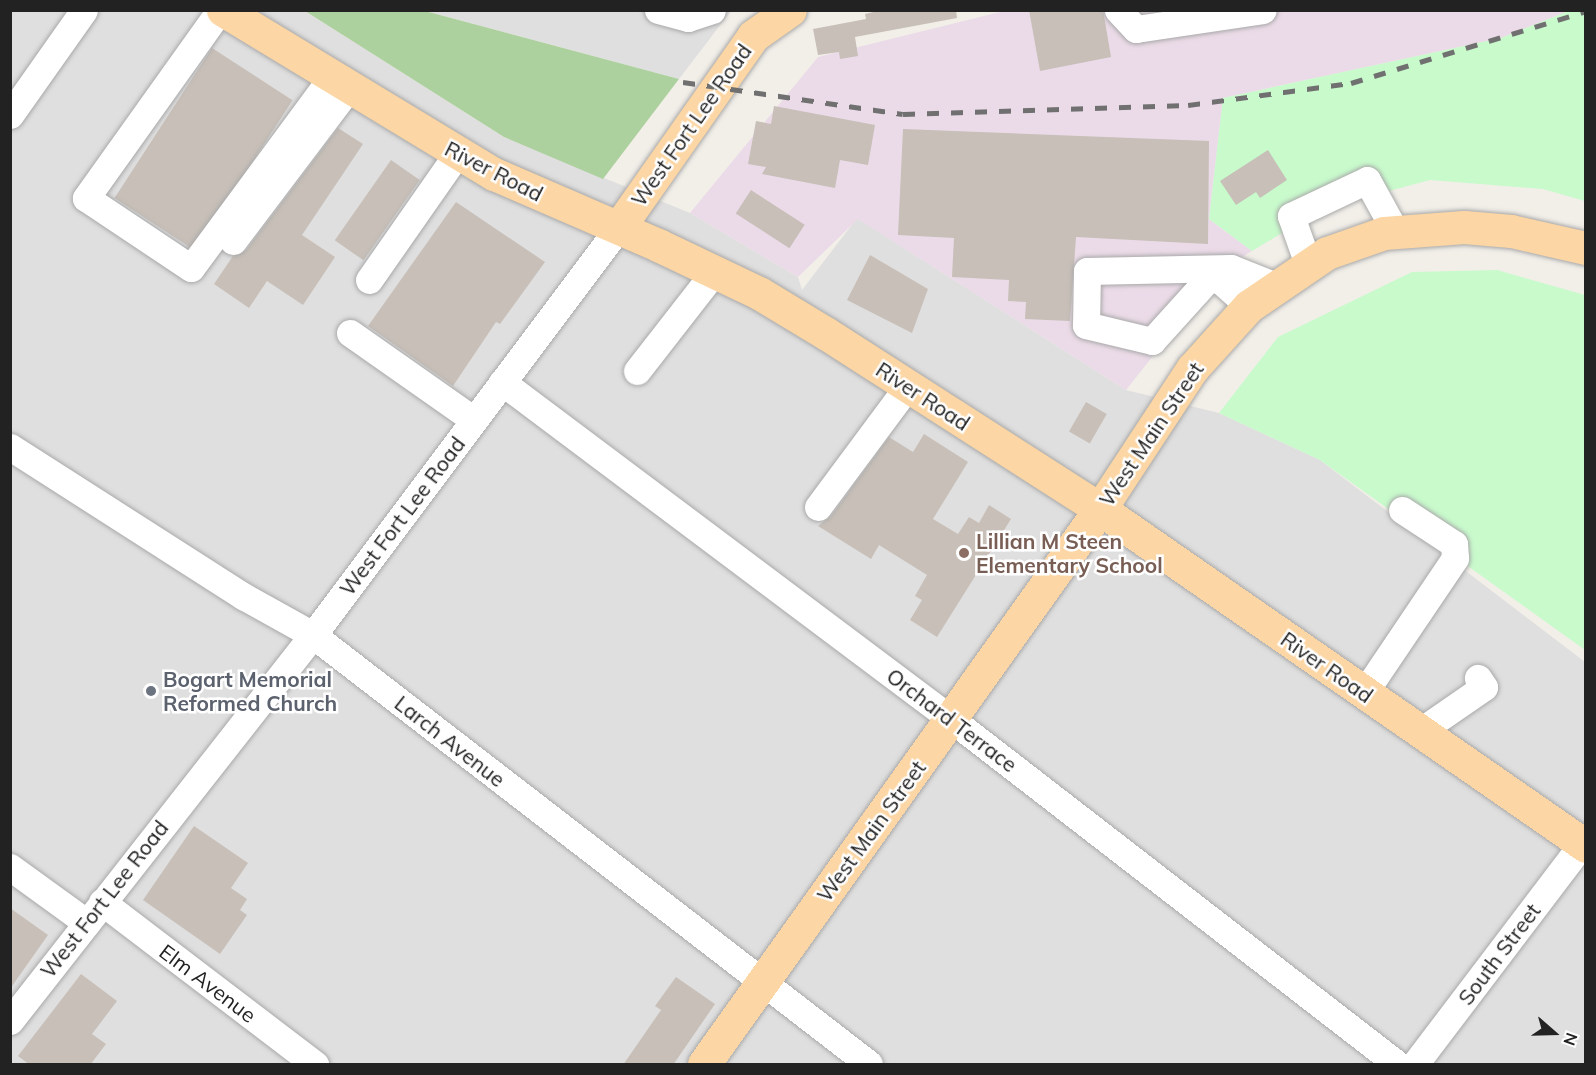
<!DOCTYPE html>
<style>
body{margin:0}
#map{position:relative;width:1596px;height:1075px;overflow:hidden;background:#f2efe9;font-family:Mulish,sans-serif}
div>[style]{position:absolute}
.residential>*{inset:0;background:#e0dfdf}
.industrial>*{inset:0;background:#ebdbe8}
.forest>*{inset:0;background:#add19e}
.park>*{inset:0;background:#c8facc}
.building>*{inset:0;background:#c7bfb8;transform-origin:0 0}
.roads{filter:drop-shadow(0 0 2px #a9a9a9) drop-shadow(0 0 2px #a9a9a9)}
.minor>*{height:27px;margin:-13.5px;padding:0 13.5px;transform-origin:13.5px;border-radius:13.5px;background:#fff}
.major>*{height:33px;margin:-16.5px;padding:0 16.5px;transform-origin:16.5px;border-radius:16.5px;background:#fcd6a4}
.rail>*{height:4.5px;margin-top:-2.25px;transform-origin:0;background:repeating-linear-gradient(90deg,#707070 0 12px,transparent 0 24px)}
.dots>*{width:16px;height:16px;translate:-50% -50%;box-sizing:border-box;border:3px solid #fff;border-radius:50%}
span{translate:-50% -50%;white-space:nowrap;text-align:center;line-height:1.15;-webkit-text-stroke:5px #fff;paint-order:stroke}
.street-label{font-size:21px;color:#222}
.education-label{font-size:21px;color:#785e54;font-weight:700}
.left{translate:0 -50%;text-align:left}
.worship-label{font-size:21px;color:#5b616d;font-weight:700}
.frame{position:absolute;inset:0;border:12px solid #222;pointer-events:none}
.north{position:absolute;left:1524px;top:1003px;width:60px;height:60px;-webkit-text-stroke:4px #fff;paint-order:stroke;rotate:110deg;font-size:16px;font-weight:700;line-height:24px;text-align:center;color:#222}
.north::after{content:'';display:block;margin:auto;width:21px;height:27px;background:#222;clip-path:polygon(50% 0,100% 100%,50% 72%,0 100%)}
</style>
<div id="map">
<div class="residential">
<i style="clip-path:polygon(10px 11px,305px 11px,504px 137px,690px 213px,798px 277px,802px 290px,857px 218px,1126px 390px,1219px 413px,1320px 460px,1585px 662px,1585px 1064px,11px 1064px)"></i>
<i style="clip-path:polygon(425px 11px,731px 11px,679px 79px)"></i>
</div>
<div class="industrial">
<i style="clip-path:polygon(1004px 11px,1569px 11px,1501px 38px,1223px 98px,1209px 219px,1252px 251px,1223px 268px,1126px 390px,858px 219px,798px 277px,690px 213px,818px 57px)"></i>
</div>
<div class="forest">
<i style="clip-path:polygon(305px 11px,425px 11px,679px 79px,603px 179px,504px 137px)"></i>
</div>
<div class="park">
<i style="clip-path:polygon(1569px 11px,1585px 11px,1585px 201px,1543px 189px,1430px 180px,1322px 209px,1252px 251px,1209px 219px,1223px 98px,1501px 38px)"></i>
<i style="clip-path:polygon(1497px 270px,1585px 295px,1585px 650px,1320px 460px,1219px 413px,1278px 337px,1412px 272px)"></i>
</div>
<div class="building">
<i style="clip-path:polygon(882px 10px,956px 10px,957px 18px,855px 37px,858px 56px,840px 59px,839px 52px,818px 55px,813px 29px,866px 19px,865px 14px)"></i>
<i style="clip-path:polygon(1029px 10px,1103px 10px,1111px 57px,1040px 71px)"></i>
<i style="left:212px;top:48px;width:96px;height:179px;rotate:33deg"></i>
<i style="clip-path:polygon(774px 106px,875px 125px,868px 165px,840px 160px,835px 188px,762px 174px,766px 167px,748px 164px,756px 121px,771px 124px)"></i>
<i style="clip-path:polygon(338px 128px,363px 144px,302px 235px,335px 257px,303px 305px,267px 281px,249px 308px,214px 284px,233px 256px,246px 250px)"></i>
<i style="clip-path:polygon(903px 129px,1209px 141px,1208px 244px,1076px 237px,1070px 321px,1025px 319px,1026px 302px,1008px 301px,1009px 280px,952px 277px,954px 238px,898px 235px)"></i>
<i style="clip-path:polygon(1268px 150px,1287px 180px,1260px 198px,1256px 192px,1236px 205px,1220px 181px)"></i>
<i style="left:391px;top:160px;width:35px;height:98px;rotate:35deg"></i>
<i style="left:751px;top:190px;width:64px;height:28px;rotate:33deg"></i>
<i style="clip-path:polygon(456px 202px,545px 262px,500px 324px,496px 322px,453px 386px,368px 326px)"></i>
<i style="clip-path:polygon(870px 255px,928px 289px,912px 333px,847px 300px)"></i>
<i style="left:1086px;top:402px;width:24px;height:34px;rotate:30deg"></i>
<i style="clip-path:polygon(924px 434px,968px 462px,933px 519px,958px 534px,969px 517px,979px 523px,989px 505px,1011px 519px,937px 637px,910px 620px,922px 600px,915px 596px,927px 575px,879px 545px,871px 559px,818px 526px,831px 516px,889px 437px,913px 452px)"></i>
<i style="clip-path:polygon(194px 826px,248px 863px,231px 888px,247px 899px,240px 910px,247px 915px,220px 954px,143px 900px)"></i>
<i style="clip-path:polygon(10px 908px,48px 935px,10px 989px)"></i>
<i style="clip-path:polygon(81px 974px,117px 1001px,92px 1034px,106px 1044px,90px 1065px,30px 1065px,18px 1056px)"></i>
<i style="clip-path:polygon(676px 977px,715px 1004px,673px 1065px,623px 1065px,661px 1010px,655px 1006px)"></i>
</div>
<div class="roads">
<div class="minor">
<i style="left:220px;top:10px;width:231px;rotate:125.5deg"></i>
<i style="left:86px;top:198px;width:126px;rotate:33.7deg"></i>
<i style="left:191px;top:268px;width:236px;rotate:-53.6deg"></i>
<i style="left:658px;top:10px;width:31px;rotate:15deg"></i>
<i style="left:688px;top:18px;width:25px;rotate:-18deg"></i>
<i style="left:1118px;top:10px;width:26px;rotate:47deg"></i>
<i style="left:1136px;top:29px;width:128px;rotate:-8.5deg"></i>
<i style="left:10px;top:115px;width:128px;rotate:-54.8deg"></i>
<i style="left:233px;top:241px;width:191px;rotate:-52.9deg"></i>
<i style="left:1308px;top:264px;width:51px;rotate:-109.5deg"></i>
<i style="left:1291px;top:216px;width:84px;rotate:-25.3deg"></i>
<i style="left:1367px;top:180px;width:58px;rotate:61.2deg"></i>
<i style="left:1217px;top:269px;width:97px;rotate:132.1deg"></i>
<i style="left:1152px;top:341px;width:68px;rotate:-166.4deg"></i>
<i style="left:1086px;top:325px;width:54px;rotate:-88.9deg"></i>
<i style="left:1087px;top:271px;width:144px;rotate:-1.2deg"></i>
<i style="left:1231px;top:268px;width:46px;rotate:21.6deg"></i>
<i style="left:1217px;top:269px;width:13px;rotate:72deg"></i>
<i style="left:1221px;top:281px;width:38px;rotate:42deg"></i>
<i style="left:369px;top:280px;width:154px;rotate:-55.1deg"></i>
<i style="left:350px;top:333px;width:151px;rotate:35.1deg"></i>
<i style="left:637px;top:371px;width:125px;rotate:-52.1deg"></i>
<i style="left:502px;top:382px;width:561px;rotate:36.89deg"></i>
<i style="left:951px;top:719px;width:564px;rotate:37.72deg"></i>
<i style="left:10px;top:447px;width:277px;rotate:32.6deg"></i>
<i style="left:243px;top:596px;width:80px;rotate:29.1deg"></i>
<i style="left:313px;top:635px;width:702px;rotate:37.65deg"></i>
<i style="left:818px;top:507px;width:151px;rotate:-53.4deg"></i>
<i style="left:1364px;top:693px;width:163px;rotate:-56deg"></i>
<i style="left:1455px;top:558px;width:14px;rotate:-94deg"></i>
<i style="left:1454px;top:544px;width:62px;rotate:-146.8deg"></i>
<i style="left:1419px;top:732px;width:79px;rotate:-34.7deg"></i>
<i style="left:1484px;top:687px;width:11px;rotate:-124deg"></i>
<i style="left:10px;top:867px;width:95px;rotate:36deg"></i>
<i style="left:102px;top:902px;width:268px;rotate:37.3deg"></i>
<i style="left:10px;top:1021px;width:491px;rotate:-51.9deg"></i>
<i style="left:313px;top:635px;width:510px;rotate:-53.13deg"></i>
<i style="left:1415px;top:1064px;width:276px;rotate:-52.8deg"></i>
</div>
<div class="major">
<i style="left:223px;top:10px;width:317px;rotate:31.2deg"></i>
<i style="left:494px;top:174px;width:179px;rotate:23.4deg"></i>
<i style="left:658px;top:245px;width:112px;rotate:25.4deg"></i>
<i style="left:759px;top:293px;width:79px;rotate:31.1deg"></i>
<i style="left:827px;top:334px;width:324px;rotate:32.7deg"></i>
<i style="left:1100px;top:509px;width:591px;rotate:34.74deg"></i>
<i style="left:619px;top:227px;width:233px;rotate:-54.9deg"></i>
<i style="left:753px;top:36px;width:45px;rotate:-35.1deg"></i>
<i style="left:704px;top:1064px;width:682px;rotate:-54.49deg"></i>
<i style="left:1100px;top:509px;width:168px;rotate:-56.7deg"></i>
<i style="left:1192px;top:369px;width:85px;rotate:-47.9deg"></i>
<i style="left:1249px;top:306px;width:94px;rotate:-34.2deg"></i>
<i style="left:1327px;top:253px;width:60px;rotate:-19.3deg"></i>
<i style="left:1384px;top:233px;width:80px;rotate:-4.3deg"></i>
<i style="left:1464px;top:227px;width:47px;rotate:4.9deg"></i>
<i style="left:1511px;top:231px;width:77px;rotate:12.8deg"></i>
</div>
</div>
<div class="rail">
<i style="left:683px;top:82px;width:222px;rotate:8.3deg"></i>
<i style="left:903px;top:114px;width:285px;rotate:-1.8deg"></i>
<i style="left:1188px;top:105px;width:164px;rotate:-7.7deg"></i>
<i style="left:1351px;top:83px;width:246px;rotate:-17deg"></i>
</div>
<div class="dots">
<i style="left:964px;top:553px;background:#8d6e63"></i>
<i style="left:151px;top:691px;background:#6b7280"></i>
</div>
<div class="street-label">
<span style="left:691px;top:125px;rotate:-55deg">West Fort Lee Road</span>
<span style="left:494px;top:171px;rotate:27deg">River Road</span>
<span style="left:923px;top:396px;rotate:33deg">River Road</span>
<span style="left:1151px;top:434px;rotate:-56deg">West Main Street</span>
<span style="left:402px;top:516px;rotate:-53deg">West Fort Lee Road</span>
<span style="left:1327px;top:667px;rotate:35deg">River Road</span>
<span style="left:952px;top:720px;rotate:37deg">Orchard Terrace</span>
<span style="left:450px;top:741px;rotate:38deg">Larch Avenue</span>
<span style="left:871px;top:831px;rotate:-54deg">West Main Street</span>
<span style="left:104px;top:899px;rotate:-52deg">West Fort Lee Road</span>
<span style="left:1499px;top:954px;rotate:-53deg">South Street</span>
<span style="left:208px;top:983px;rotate:37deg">Elm Avenue</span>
</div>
<div class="education-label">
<span class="left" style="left:976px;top:553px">Lillian M Steen<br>Elementary School</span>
</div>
<div class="worship-label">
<span class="left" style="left:163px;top:691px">Bogart Memorial<br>Reformed Church</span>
</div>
<div class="frame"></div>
<div class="north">N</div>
</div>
